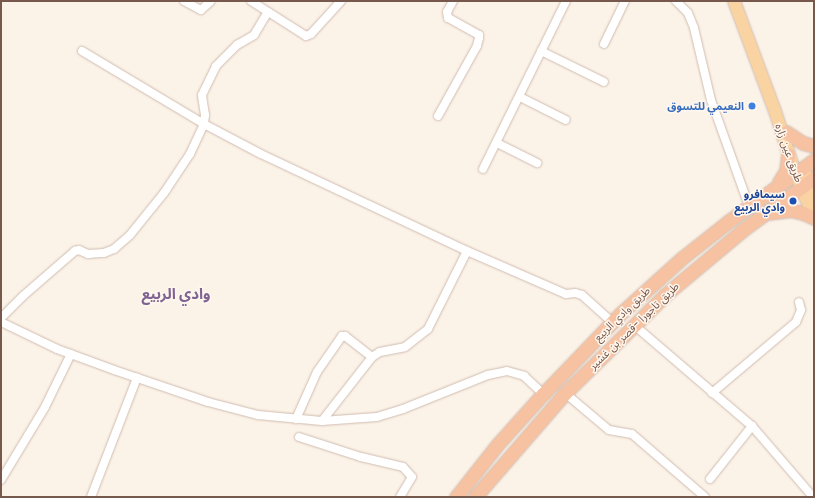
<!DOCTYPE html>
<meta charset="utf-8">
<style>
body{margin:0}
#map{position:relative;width:815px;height:498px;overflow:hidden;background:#fcf3e8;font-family:Poppins,"Noto Sans Arabic",sans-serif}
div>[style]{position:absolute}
.roads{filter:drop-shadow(0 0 1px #d0bcb0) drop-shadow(0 0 1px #d0bcb0)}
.minor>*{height:8px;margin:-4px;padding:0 4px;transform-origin:4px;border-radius:4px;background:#fff}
.primary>*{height:12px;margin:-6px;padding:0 6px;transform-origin:6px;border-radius:6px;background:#f9d3a2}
.trunk>*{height:13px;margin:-6.5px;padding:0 6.5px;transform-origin:6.5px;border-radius:6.5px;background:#f7c2a1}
.dots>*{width:11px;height:11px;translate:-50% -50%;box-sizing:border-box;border:2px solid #fff7ee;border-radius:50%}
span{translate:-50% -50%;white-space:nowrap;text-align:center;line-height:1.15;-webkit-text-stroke:3px #fff7ee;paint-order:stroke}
.shop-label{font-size:11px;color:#366cbe;font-weight:700}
.right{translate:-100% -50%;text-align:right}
.street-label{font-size:11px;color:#76584c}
.transit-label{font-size:11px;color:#164399;font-weight:700}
.district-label{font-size:15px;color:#7f6492;font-weight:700}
.frame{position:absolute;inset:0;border:2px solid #76584c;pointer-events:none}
</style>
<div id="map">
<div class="roads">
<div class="minor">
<i style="left:184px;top:1px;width:19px;rotate:28deg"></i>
<i style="left:201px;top:10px;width:13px;rotate:-42deg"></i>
<i style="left:251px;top:1px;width:65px;rotate:32.5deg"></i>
<i style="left:306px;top:36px;width:5px;rotate:-22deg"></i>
<i style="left:311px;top:34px;width:45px;rotate:-47.7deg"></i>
<i style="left:676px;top:1px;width:17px;rotate:45deg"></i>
<i style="left:688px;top:13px;width:16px;rotate:68deg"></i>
<i style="left:694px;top:28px;width:74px;rotate:76.7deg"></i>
<i style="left:711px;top:100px;width:113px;rotate:70.3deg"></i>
<i style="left:604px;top:44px;width:48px;rotate:-64deg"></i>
<i style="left:82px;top:51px;width:142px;rotate:30.9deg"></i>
<i style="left:204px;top:124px;width:64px;rotate:27.8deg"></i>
<i style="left:261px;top:154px;width:228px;rotate:25.2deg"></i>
<i style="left:467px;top:251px;width:108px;rotate:23.5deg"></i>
<i style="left:566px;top:294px;width:9px;rotate:-6deg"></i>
<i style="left:575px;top:293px;width:7px;rotate:16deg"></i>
<i style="left:582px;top:295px;width:40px;rotate:42deg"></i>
<i style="left:541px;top:51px;width:70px;rotate:26.2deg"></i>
<i style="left:520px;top:97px;width:51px;rotate:26.6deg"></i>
<i style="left:438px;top:116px;width:80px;rotate:-60.9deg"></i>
<i style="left:477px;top:46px;width:8px;rotate:-76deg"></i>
<i style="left:479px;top:38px;width:3px;rotate:-90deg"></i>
<i style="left:479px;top:35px;width:35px;rotate:-151deg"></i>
<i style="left:448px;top:18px;width:6px;rotate:-99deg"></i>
<i style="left:447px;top:12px;width:13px;rotate:-61deg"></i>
<i style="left:497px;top:143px;width:45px;rotate:26.6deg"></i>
<i style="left:483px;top:169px;width:187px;rotate:-63.7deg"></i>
<i style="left:1px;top:318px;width:31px;rotate:-45deg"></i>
<i style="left:23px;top:296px;width:69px;rotate:-40.9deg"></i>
<i style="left:75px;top:251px;width:4px;rotate:-14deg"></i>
<i style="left:79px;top:250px;width:10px;rotate:24deg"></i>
<i style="left:88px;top:254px;width:16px;rotate:-4deg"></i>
<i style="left:104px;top:253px;width:11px;rotate:-22deg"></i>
<i style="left:114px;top:249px;width:21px;rotate:-41deg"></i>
<i style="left:130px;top:235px;width:54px;rotate:-51deg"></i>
<i style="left:164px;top:193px;width:47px;rotate:-56.3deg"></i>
<i style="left:190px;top:154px;width:33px;rotate:-65deg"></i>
<i style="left:204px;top:124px;width:9px;rotate:-84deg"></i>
<i style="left:205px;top:115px;width:20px;rotate:-99deg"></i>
<i style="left:202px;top:95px;width:32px;rotate:-64deg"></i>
<i style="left:216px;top:66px;width:30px;rotate:-45deg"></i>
<i style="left:237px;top:45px;width:20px;rotate:-30deg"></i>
<i style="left:254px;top:35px;width:27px;rotate:-59deg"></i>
<i style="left:1px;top:322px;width:62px;rotate:25.7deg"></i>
<i style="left:57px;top:349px;width:61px;rotate:20.2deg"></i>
<i style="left:114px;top:370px;width:99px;rotate:18.8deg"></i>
<i style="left:208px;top:402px;width:52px;rotate:14.6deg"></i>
<i style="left:258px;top:415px;width:64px;rotate:5.4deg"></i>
<i style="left:322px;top:421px;width:55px;rotate:-4.2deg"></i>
<i style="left:377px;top:417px;width:27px;rotate:-17deg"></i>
<i style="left:403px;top:409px;width:92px;rotate:-21.8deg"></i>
<i style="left:488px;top:375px;width:19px;rotate:-12deg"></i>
<i style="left:507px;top:371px;width:18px;rotate:16deg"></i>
<i style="left:524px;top:376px;width:26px;rotate:43deg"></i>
<i style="left:634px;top:325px;width:155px;rotate:40.6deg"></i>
<i style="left:752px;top:426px;width:94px;rotate:49.3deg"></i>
<i style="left:565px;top:393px;width:57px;rotate:40.1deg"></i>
<i style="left:609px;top:430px;width:23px;rotate:10deg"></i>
<i style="left:632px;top:434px;width:96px;rotate:40.8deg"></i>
<i style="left:712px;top:393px;width:110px;rotate:-40.2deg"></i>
<i style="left:796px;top:322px;width:13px;rotate:-67deg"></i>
<i style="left:801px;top:310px;width:8px;rotate:-104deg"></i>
<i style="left:296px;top:419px;width:51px;rotate:-65.9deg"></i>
<i style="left:317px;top:372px;width:44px;rotate:-55.2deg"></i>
<i style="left:342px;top:336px;width:3px"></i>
<i style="left:345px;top:336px;width:34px;rotate:38deg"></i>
<i style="left:322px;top:421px;width:81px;rotate:-52deg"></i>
<i style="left:372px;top:357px;width:9px;rotate:-32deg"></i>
<i style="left:380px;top:352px;width:25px;rotate:-11deg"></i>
<i style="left:405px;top:347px;width:29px;rotate:-38deg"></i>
<i style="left:428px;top:329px;width:87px;rotate:-63.4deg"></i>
<i style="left:299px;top:437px;width:65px;rotate:17.9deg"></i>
<i style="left:361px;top:457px;width:43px;rotate:13.4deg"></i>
<i style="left:403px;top:467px;width:13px;rotate:48deg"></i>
<i style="left:412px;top:477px;width:23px;rotate:121deg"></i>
<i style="left:710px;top:479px;width:68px;rotate:-51.6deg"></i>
<i style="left:1px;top:480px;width:85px;rotate:-58.9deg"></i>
<i style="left:45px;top:407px;width:59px;rotate:-63.9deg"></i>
<i style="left:91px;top:497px;width:128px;rotate:-68.9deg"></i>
</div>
<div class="primary">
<i style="left:734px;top:1px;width:117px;rotate:69.6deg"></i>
<i style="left:775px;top:111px;width:65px;rotate:72.1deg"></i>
<i style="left:795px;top:173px;width:48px;rotate:66.6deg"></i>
<i style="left:805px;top:173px;width:23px;rotate:67deg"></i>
</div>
<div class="trunk">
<i style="left:786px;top:132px;width:20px;rotate:33deg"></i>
<i style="left:803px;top:143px;width:11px;rotate:15deg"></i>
<i style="left:779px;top:182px;width:13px;rotate:-58deg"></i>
<i style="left:786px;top:171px;width:17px;rotate:-83deg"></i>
<i style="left:767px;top:213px;width:23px;rotate:-7deg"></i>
<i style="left:790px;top:210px;width:13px;rotate:13deg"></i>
<i style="left:803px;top:213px;width:12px;rotate:24deg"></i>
<i style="left:456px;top:497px;width:66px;rotate:-51.7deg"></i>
<i style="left:497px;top:445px;width:69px;rotate:-48deg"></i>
<i style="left:543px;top:394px;width:112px;rotate:-46.1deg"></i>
<i style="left:621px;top:313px;width:82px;rotate:-42deg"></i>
<i style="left:682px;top:258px;width:60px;rotate:-38.2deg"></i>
<i style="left:729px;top:221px;width:105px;rotate:-35.7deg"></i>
<i style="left:475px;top:497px;width:138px;rotate:-49.1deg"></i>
<i style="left:565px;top:393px;width:140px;rotate:-44.4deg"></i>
<i style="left:665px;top:295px;width:103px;rotate:-39.9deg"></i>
<i style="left:744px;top:229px;width:87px;rotate:-36.1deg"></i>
</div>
</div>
<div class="dots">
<i style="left:752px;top:106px;background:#3f7fe0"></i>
<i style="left:793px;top:201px;background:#1a4fb4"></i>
</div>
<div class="shop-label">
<span class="right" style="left:744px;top:106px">النعيمي للتسوق</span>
</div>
<div class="street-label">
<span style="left:789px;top:153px;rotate:70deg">طريق عين زاره</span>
<span style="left:622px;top:314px;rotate:-44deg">طريق وادي الربيع</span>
<span style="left:634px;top:326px;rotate:-44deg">طريق تاجورا -قصر بن غشير</span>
</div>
<div class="transit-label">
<span class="right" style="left:785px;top:201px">سيمافرو<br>وادي الربيع</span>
</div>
<div class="district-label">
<span style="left:176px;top:294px">وادي الربيع</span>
</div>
<div class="frame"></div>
</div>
